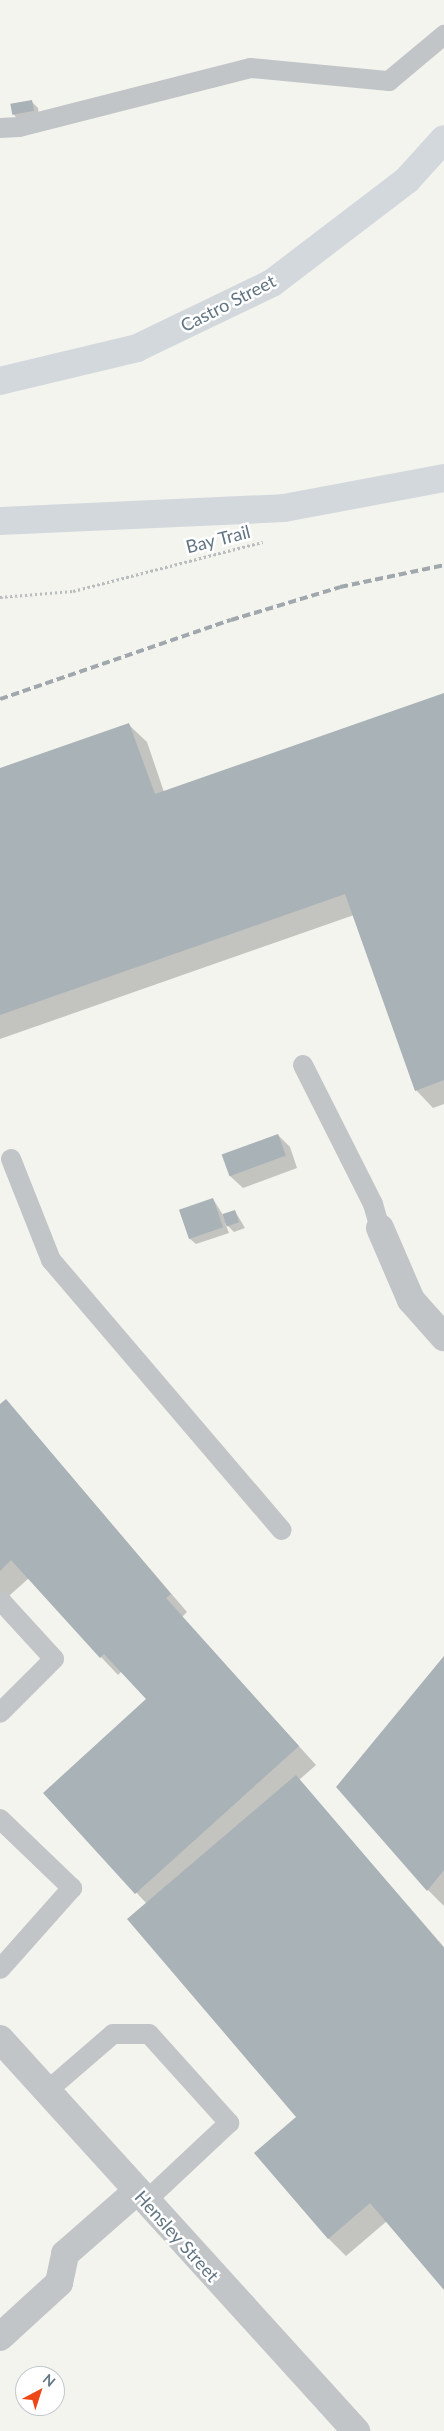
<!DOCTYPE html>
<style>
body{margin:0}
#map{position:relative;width:444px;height:2431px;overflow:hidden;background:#f4f4ef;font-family:Lato,sans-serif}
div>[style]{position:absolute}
.shadow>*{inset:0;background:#0003}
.building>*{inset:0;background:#a9b2b6;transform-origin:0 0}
.path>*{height:3px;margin-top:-1.5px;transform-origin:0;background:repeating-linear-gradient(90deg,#babdbf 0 2.5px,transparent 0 5px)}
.service>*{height:20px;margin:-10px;padding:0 10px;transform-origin:10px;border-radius:10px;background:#c1c5c8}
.minor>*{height:28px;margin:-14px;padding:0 14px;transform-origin:14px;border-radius:14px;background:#c1c5c8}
.tertiary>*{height:28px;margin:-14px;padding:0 14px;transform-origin:14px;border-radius:14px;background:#c1c5c8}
.primary>*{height:28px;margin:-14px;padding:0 14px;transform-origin:14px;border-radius:14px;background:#d2d8dc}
.rail>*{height:4px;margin-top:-2px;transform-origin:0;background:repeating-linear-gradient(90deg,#a1a8ad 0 8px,transparent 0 12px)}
span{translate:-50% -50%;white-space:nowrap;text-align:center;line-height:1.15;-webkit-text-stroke:5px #fff;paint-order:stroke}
.street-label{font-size:18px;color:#617482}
.north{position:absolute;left:15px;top:2366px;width:50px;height:50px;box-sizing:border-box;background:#fff;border:1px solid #c0c7cd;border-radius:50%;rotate:40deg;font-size:14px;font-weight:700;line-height:20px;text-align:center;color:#617482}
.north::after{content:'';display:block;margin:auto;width:18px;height:22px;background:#ed4716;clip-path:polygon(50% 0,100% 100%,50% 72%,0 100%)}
</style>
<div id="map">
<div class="shadow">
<i style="clip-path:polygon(32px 102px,38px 108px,39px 117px,18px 119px,12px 113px)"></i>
<i style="clip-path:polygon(444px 694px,444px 1104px,433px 1108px,416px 1090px,354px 915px,0 1039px,0 770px,129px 725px,147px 742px,164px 792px)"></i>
<i style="clip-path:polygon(278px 1135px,290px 1147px,297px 1168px,243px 1188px,230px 1176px,224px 1156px)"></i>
<i style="clip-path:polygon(213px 1199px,223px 1215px,235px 1211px,245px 1228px,234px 1232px,225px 1223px,229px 1233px,196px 1244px,189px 1238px,180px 1211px)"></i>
<i style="clip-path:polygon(6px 1400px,187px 1612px,182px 1617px,316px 1765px,299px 1780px,444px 1947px,444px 2288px,387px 2221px,346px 2256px,328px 2238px,298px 2117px,147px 1904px,44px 1793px,147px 1699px,122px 1671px,118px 1675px,101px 1657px,29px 1578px,0 1604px,0 1405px)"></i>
<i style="clip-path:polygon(444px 1658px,444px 1906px,428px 1890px)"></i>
</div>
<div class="building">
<i style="left:32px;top:100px;width:11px;height:22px;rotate:80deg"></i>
<i style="clip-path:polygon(444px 693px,444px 1080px,415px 1091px,345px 894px,0 1015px,0 768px,129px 723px,155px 794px)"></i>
<i style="left:278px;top:1134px;width:23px;height:60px;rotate:70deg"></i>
<i style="left:213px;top:1198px;width:31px;height:36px;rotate:71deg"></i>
<i style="left:235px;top:1210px;width:13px;height:13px;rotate:72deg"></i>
<i style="clip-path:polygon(6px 1399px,171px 1594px,166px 1598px,299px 1746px,135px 1894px,43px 1793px,146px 1699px,104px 1654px,100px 1658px,11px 1560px,0 1571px,0 1404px)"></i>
<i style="clip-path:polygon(444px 1656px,444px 1870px,427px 1891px,336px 1787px)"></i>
<i style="clip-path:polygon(296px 1775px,444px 1948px,444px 2290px,370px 2203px,328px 2239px,254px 2153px,296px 2117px,127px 1919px)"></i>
</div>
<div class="path">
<i style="left:0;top:597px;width:73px;rotate:-4.7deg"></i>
<i style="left:73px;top:591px;width:196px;rotate:-14.5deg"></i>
</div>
<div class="service">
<i style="left:0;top:128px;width:19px;rotate:-3deg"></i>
<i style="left:19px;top:127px;width:239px;rotate:-14.3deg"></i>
<i style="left:251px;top:68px;width:139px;rotate:5.4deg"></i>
<i style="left:389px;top:81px;width:72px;rotate:-39.9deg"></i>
<i style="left:303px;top:1065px;width:156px;rotate:63.3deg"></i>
<i style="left:373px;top:1204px;width:25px;rotate:74deg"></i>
<i style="left:11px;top:1159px;width:109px;rotate:68.4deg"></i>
<i style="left:51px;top:1260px;width:355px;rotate:49.5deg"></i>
<i style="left:0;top:1604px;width:3px;rotate:-45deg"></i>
<i style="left:2px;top:1602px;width:77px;rotate:47.6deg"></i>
<i style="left:54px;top:1659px;width:76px;rotate:135deg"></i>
<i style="left:0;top:1819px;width:100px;rotate:43.8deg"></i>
<i style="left:72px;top:1888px;width:108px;rotate:131.6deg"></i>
<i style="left:47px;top:2091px;width:87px;rotate:-40.8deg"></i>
<i style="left:113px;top:2034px;width:36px"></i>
<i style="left:149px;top:2034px;width:120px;rotate:48deg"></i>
<i style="left:229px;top:2123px;width:114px;rotate:136.8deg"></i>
</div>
<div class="minor">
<i style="left:380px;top:1228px;width:78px;rotate:66.7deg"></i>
<i style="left:411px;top:1300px;width:50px;rotate:48.3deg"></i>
<i style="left:0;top:2337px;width:80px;rotate:-42.5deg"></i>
<i style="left:59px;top:2283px;width:30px;rotate:-78deg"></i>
<i style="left:65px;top:2254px;width:96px;rotate:-41.2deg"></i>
</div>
<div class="tertiary">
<i style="left:0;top:2039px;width:530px;rotate:47.76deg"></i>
</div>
<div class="primary">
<i style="left:0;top:381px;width:141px;rotate:-13.5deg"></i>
<i style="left:137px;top:348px;width:150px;rotate:-25.7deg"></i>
<i style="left:272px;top:283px;width:170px;rotate:-37.3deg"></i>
<i style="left:407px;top:180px;width:55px;rotate:-47.9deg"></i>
<i style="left:0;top:521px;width:284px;rotate:-2.6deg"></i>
<i style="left:284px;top:508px;width:163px;rotate:-10.6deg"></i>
</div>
<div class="rail">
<i style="left:0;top:699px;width:244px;rotate:-18.9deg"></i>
<i style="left:231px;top:620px;width:114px;rotate:-16.8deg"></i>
<i style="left:340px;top:587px;width:106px;rotate:-11.9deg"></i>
</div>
<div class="street-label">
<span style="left:228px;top:303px;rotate:-27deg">Castro Street</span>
<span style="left:218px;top:539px;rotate:-14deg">Bay Trail</span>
<span style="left:177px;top:2236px;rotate:48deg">Hensley Street</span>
</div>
<div class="north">N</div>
</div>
